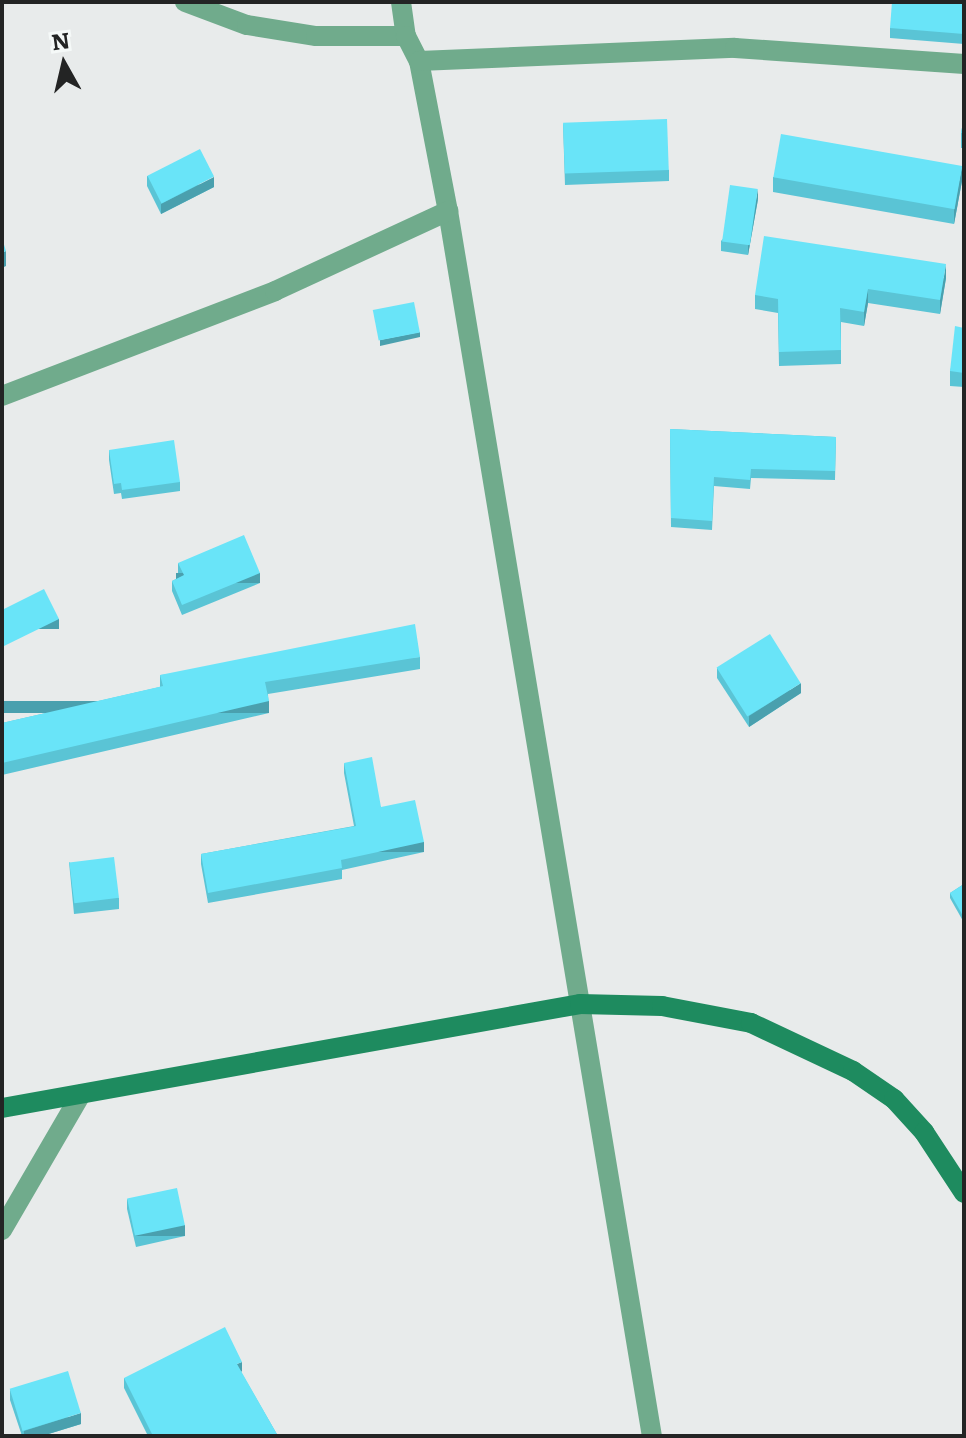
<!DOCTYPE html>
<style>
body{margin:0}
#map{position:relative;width:966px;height:1438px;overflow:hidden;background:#e8ebeb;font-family:Literata,serif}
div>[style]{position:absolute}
.street>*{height:20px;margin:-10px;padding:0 10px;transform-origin:10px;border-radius:10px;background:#70ab8c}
.secondary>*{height:20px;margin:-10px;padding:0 10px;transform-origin:10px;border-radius:10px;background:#1e8b5f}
.wall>*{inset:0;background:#5ac4d5}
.shaded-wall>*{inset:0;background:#4aa0ae;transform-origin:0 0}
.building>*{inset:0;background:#69e4f8;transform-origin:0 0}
span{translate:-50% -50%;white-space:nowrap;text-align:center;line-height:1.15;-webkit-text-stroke:7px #f5f9f8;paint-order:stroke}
.frame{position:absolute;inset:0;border:4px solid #232424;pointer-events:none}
.north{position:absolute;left:24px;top:24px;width:80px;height:80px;-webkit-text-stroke:6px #f5f9f8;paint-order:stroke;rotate:352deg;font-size:22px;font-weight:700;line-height:32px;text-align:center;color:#232424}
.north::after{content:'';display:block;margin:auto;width:28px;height:36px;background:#232424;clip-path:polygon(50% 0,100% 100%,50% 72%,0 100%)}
</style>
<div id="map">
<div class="street">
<i style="left:185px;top:2px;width:66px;rotate:20.4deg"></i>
<i style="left:247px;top:25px;width:70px;rotate:9.1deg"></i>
<i style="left:316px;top:36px;width:90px"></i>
<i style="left:401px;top:2px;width:34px;rotate:82deg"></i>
<i style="left:406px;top:36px;width:28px;rotate:63deg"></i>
<i style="left:419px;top:61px;width:153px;rotate:79.1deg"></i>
<i style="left:448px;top:211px;width:1242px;rotate:80.55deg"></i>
<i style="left:419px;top:61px;width:316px;rotate:-2.4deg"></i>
<i style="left:735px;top:48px;width:230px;rotate:4deg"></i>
<i style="left:2px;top:396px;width:292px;rotate:-21deg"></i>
<i style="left:275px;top:291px;width:191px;rotate:-24.8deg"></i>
<i style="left:2px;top:1230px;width:157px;rotate:-59.8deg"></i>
</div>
<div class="secondary">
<i style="left:2px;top:1108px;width:587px;rotate:-10.2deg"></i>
<i style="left:580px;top:1004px;width:82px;rotate:1.4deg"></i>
<i style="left:662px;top:1006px;width:91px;rotate:10.8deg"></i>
<i style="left:751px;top:1023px;width:113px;rotate:25.2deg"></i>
<i style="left:853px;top:1071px;width:50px;rotate:34.3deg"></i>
<i style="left:894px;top:1099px;width:45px;rotate:47.7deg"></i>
<i style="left:924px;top:1132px;width:73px;rotate:56.7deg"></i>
</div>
<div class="wall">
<i style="clip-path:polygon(964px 2px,964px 44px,890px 38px,890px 28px)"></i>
<i style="clip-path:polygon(964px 117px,964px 148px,961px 148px,961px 133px)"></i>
<i style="clip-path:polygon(563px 124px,669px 170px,669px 181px,565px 185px)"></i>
<i style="clip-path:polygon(147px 176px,214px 187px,161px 214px,147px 186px)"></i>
<i style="clip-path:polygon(773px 177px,962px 181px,954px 224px,773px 192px)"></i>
<i style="clip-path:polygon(758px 199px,748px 255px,721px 251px,721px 241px)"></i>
<i style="clip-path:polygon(946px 278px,940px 314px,868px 303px,864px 326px,841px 322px,841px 364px,779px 366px,778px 313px,755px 309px,755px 295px)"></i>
<i style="clip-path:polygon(964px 328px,964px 387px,950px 386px,950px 371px)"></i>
<i style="clip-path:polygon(670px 429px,836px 437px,835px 480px,751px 478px,750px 489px,714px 486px,712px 530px,671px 527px)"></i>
<i style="clip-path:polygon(109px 450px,180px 482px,180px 491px,122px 499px,121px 493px,114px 494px,109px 460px)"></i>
<i style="clip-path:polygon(178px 563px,260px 583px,182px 615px,172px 591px,172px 581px,180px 577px,178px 573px)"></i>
<i style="clip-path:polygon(420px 657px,420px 669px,268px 694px,269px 713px,2px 775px,2px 723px,160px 687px,160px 675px)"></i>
<i style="clip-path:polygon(717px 668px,801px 693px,749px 727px,717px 678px)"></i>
<i style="clip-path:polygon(344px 763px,381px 807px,424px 852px,342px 870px,342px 879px,208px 903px,201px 864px,201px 854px,354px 826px,344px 773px)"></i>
<i style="clip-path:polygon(69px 862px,119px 898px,119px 909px,74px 914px)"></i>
<i style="clip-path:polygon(964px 884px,964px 920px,963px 921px,950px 898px,950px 893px)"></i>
<i style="clip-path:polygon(127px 1199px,185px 1236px,136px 1247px,127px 1209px)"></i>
<i style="clip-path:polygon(242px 1371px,241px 1372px,278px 1436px,148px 1436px,124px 1388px,124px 1378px)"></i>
<i style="clip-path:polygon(10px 1390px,81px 1424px,42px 1436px,22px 1436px,10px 1400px)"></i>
</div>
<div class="shaded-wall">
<i style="clip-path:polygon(962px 166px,962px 181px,954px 224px,954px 209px)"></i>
<i style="clip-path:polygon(214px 177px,214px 187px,161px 214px,161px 204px)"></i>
<i style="clip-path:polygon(758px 189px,758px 199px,748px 255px,748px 245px)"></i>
<i style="clip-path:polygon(6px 251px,6px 266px,2px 268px,2px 253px)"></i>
<i style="clip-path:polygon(946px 264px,946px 278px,940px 314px,940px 300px)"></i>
<i style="clip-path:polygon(868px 289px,868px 303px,864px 326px,864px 312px)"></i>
<i style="clip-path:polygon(420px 332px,420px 337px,380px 346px,380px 340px)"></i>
<i style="left:260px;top:573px;width:10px;height:84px;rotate:90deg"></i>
<i style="left:59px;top:619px;width:10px;height:64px;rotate:90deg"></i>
<i style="clip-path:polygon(801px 683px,801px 693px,749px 727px,749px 716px)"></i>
<i style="left:269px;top:701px;width:12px;height:274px;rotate:90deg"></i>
<i style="left:424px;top:842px;width:10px;height:85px;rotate:90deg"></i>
<i style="left:185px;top:1225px;width:11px;height:50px;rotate:90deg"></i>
<i style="clip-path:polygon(242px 1362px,242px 1371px,237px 1374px,237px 1364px)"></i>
<i style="clip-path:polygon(81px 1413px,81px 1424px,42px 1436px,24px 1436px,24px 1431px)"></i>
</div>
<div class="building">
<i style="clip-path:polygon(892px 2px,964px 2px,964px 34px,890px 28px)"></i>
<i style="clip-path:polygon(964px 117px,964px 133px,961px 133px)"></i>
<i style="left:667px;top:119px;width:51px;height:104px;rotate:88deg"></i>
<i style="left:781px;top:134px;width:184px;height:44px;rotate:10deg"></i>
<i style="left:200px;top:149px;width:31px;height:59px;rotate:63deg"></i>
<i style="left:730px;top:185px;width:28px;height:57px;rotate:8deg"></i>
<i style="clip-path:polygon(764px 236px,946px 264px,940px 300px,868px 289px,864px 312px,840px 308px,841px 350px,779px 352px,778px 299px,755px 295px)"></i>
<i style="clip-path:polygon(2px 238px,6px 251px,2px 253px)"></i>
<i style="left:414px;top:302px;width:31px;height:42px;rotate:79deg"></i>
<i style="clip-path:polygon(955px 326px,964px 328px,964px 373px,950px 371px)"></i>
<i style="clip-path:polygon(670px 429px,836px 437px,835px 471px,751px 469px,750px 480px,714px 477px,712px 521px,671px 518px)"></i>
<i style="clip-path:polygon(174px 440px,180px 482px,122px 490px,121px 483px,114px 484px,109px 450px)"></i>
<i style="clip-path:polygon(244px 535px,260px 573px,182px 605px,172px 581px,184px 575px,178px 563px)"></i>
<i style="clip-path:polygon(44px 589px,59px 619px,2px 647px,2px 610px)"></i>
<i style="clip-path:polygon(415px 624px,420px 657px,265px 682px,269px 701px,2px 763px,2px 723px,163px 686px,160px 675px)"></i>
<i style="left:770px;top:634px;width:58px;height:63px;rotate:58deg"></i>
<i style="clip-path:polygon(372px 757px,381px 807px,415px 800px,424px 842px,341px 860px,342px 868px,208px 893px,201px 854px,356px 826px,344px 763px)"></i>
<i style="left:114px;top:857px;width:41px;height:45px;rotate:83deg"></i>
<i style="clip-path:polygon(964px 884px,964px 915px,963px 916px,950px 893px)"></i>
<i style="left:177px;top:1188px;width:38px;height:51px;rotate:78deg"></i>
<i style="clip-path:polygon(225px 1327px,242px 1362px,237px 1364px,278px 1436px,153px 1436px,124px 1378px)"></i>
<i style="left:68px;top:1371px;width:44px;height:61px;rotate:73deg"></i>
</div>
<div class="frame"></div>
<div class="north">N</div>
</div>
